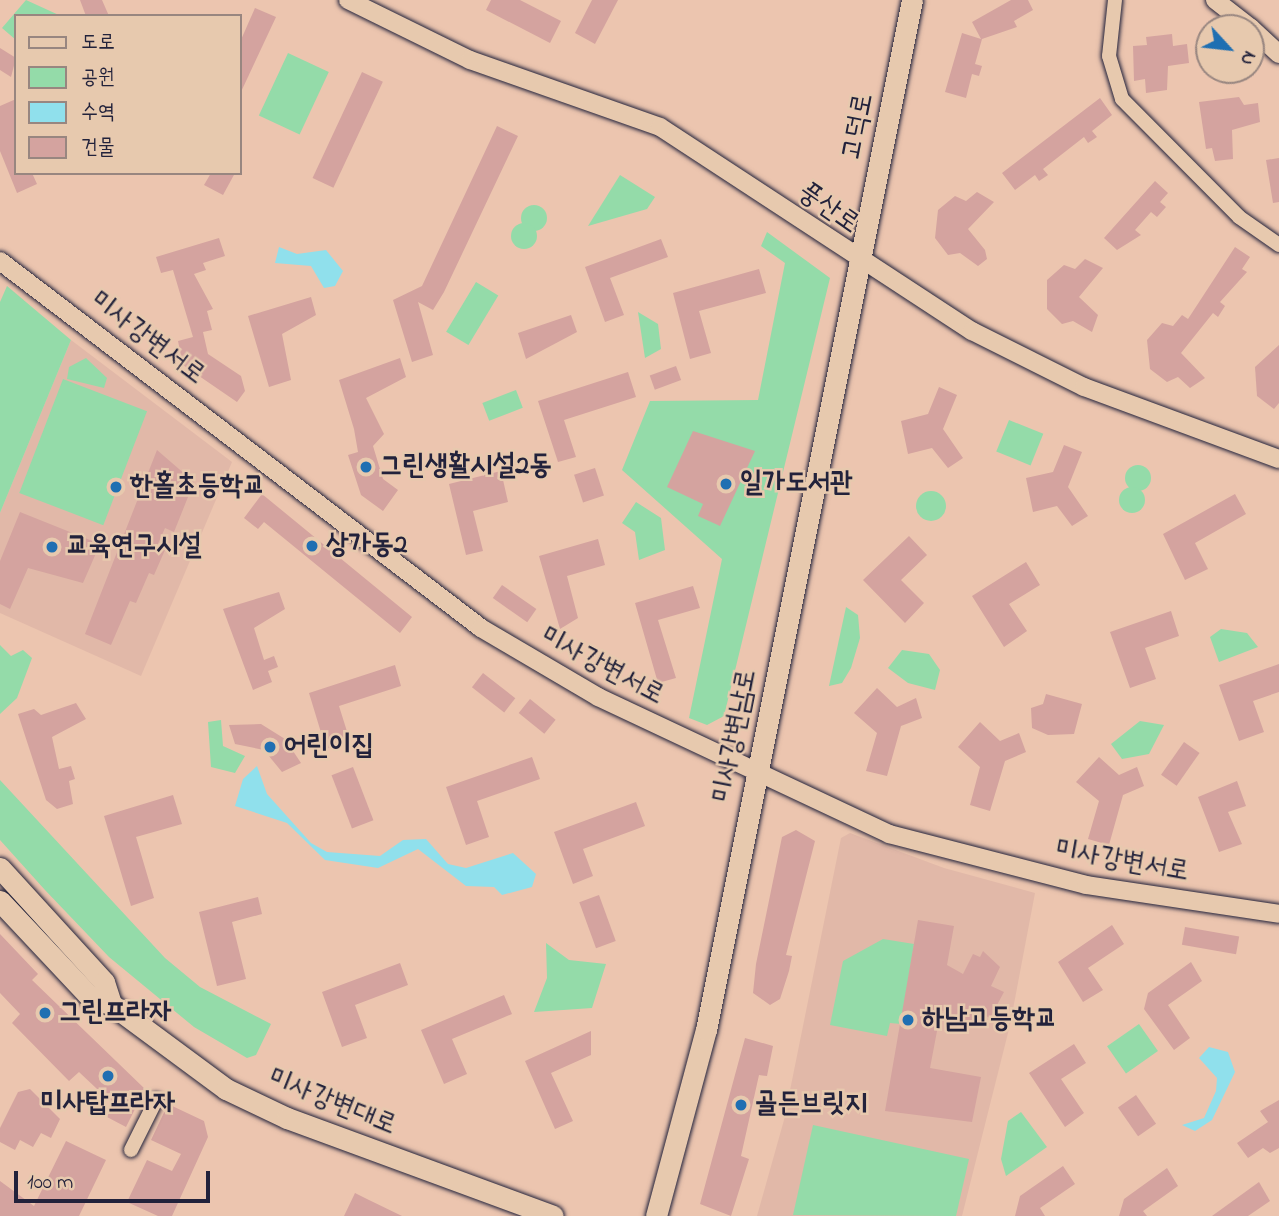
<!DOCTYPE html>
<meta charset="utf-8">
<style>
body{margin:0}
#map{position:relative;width:1279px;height:1216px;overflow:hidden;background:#ecc5af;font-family:"Indie Flower","Poor Story",sans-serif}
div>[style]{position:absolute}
.built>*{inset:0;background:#e1b8a8}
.green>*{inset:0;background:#94dba9;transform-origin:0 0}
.round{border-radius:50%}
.water>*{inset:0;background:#90e0ec}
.building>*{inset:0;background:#d4a39f;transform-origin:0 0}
.roads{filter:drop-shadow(0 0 2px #22223b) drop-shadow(0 0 2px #22223b)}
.minor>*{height:14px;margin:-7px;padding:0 7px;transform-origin:7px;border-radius:7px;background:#e7c9ae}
.tertiary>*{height:18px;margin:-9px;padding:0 9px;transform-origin:9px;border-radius:9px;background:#e7c9ae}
.secondary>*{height:21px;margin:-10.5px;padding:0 10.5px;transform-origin:10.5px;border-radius:10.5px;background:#e7c9ae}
.dots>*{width:19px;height:19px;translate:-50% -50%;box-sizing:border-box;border:4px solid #e7c9ae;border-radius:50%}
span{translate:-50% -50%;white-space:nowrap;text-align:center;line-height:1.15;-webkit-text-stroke:5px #e7c9ae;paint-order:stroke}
.street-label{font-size:28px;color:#22223b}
.poi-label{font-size:28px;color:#22223b;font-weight:700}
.left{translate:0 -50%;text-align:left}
.legend{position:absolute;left:14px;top:14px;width:228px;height:161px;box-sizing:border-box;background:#e7c9ae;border:2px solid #988680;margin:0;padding:9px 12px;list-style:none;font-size:21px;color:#22223b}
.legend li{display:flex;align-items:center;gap:14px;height:35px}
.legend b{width:35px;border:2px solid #988680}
.north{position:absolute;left:1195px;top:14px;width:70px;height:70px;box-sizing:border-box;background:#e7c9ae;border:2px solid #988680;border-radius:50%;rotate:117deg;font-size:19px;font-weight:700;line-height:28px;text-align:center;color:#22223b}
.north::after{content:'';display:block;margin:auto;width:24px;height:32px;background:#1f6fb2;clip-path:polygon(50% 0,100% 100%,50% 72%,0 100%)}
.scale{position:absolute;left:14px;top:1171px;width:196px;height:32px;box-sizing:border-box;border:4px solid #22223b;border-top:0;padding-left:9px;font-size:21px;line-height:24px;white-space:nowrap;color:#22223b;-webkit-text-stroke:5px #e7c9ae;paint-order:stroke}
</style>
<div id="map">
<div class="built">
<i style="clip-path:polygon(71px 340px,232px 462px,141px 676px,0 613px,0 513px)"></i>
<i style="clip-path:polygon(850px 833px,944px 868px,1035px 893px,1010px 1025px,962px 1216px,757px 1216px,784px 1120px,841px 838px)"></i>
</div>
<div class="green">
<i style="clip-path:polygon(26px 0,61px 16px,16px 16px,16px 40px,2px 28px)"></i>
<i style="left:288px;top:53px;width:45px;height:69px;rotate:25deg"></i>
<i style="clip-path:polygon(620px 175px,655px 197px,647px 209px,588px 226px)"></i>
<i class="round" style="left:521px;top:205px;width:26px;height:26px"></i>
<i class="round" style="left:511px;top:223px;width:26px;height:26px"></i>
<i style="clip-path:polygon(767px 232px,830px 278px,724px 716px,707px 725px,689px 718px,722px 559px,622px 470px,650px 401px,758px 400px,785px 263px,761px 246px)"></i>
<i style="left:476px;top:282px;width:26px;height:58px;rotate:31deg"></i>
<i style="clip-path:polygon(7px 286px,71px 340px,0 513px,0 302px)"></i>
<i style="clip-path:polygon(638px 312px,658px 324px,661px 349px,645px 358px)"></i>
<i style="clip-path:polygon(86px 358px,107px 378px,104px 388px,67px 379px,69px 367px)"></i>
<i style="left:63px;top:379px;width:90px;height:122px;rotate:21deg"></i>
<i style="left:516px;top:390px;width:19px;height:36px;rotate:69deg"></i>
<i style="left:1009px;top:420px;width:37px;height:34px;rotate:22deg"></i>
<i class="round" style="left:1125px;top:465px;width:26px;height:26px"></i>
<i class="round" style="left:1119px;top:487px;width:26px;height:26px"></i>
<i class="round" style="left:916px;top:491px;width:30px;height:30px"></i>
<i style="clip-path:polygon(636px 502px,661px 518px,665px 550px,639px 560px,635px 532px,622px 523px)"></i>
<i style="clip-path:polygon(846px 607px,858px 615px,860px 638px,851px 668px,842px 683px,829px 686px)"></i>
<i style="clip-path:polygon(1221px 629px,1247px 633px,1258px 647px,1219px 662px,1210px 637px)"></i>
<i style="clip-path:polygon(0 645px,11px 656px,23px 650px,32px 658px,17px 698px,0 714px)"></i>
<i style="clip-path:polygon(902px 650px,929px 654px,940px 670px,935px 690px,908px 683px,888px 668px)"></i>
<i style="clip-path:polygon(221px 720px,223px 746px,245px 756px,235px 773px,211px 767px,208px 722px)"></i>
<i style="clip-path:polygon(1140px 721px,1164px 725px,1149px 754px,1122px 759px,1111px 744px)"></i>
<i style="clip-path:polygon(0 780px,165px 958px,200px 987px,271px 1024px,256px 1055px,247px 1058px,194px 1027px,109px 957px,45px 890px,0 840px)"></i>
<i style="clip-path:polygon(883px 939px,914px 944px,901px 1024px,890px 1023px,887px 1036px,830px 1025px,843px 961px)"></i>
<i style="clip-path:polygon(546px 943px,569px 960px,606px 964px,592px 1008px,534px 1012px,547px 978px)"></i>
<i style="left:1139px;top:1024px;width:33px;height:39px;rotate:55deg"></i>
<i style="clip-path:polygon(1021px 1112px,1047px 1147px,1006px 1176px,1001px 1159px,1008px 1121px)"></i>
<i style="clip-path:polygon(813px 1125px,969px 1159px,956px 1216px,793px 1215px)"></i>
</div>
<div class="water">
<i style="clip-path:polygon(279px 247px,297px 254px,326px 250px,343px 271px,335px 286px,324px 288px,311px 266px,275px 263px)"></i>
<i style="clip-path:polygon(257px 766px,267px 794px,311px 843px,327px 852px,380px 856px,403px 840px,426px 839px,448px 864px,466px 868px,513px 853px,536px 874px,532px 887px,502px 895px,494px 887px,466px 886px,418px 849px,378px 868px,325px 860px,287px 823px,235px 806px,243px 779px)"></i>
<i style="clip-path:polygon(1209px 1047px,1228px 1052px,1235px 1072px,1212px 1120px,1195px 1131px,1182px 1125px,1204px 1118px,1216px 1091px,1217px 1078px,1199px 1058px)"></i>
</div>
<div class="building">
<i style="clip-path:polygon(80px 0,102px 0,109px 16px,86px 16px)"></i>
<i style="clip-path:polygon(491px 0,520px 0,561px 21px,550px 43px,486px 10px)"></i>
<i style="clip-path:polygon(592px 0,618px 0,595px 44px,575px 33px)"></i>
<i style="clip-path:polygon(1011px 0,1028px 0,1033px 10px,1014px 21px,1017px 27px,982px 39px,975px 64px,982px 66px,979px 76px,972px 74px,966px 98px,945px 92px,962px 33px,981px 39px,972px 22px)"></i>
<i style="clip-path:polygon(255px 8px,276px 17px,240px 94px,240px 42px)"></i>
<i style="clip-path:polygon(1172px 34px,1173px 46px,1187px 44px,1189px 63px,1168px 66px,1167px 90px,1146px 93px,1145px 79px,1134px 81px,1133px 46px,1147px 45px,1146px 37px)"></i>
<i style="clip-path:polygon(0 48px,16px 58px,11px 77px,0 70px)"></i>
<i style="left:362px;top:72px;width:23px;height:117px;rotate:25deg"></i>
<i style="clip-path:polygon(1239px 97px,1244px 105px,1258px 103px,1260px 122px,1232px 130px,1233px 159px,1215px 161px,1212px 148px,1206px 149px,1199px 102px)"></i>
<i style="clip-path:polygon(1100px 98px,1112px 115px,1092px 131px,1097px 137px,1088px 143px,1084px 137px,1043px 169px,1048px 175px,1039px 181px,1035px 175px,1015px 190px,1002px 173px)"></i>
<i style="clip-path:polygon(16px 99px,16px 173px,32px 173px,37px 184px,17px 193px,0 151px,0 106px)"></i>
<i style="clip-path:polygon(497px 126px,518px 136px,444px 292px,433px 310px,418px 302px,433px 355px,412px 362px,393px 300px,422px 286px)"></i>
<i style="clip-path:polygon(1279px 158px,1279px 202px,1273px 203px,1266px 160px)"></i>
<i style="clip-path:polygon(211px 173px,235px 173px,223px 195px,204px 185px)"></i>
<i style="clip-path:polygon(1155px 181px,1168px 193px,1160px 202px,1166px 207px,1157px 217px,1151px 212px,1135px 230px,1141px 235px,1117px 250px,1104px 238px)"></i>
<i style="clip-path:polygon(977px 192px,994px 202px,968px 229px,985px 250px,987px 259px,978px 266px,960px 253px,948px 255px,935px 238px,938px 210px,955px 196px,966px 201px)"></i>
<i style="clip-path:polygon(219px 238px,225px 256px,203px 263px,206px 270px,194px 274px,213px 309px,207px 311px,212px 330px,203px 332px,208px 354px,241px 376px,245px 391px,237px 402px,183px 365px,178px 341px,193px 337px,173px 270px,161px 273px,156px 257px)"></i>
<i style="clip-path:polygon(661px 239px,668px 257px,610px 278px,624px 315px,605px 322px,585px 267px)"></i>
<i style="clip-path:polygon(1235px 247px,1250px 257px,1242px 269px,1247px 272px,1220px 302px,1225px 306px,1218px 317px,1213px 313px,1181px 353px,1205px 378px,1190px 388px,1178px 377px,1167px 382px,1150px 369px,1147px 340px,1162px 323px,1173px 326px,1182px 315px,1188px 319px)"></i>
<i style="clip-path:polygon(1085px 259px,1103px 268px,1079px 297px,1098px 315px,1092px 332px,1073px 321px,1062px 324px,1047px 309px,1047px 280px,1064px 265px,1075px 269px)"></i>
<i style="clip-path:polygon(759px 269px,766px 293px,699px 311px,711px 353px,690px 359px,673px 293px)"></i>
<i style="clip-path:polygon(311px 297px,316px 315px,282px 334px,291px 380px,269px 387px,248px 316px)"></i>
<i style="clip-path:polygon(571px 315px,577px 332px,526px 359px,518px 333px)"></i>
<i style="clip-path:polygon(1279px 345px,1279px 403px,1274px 409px,1257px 396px,1255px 367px)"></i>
<i style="clip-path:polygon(400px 358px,406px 377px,366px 398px,384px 434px,373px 446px,383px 479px,398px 490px,383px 511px,361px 495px,348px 455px,358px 452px,354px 429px,339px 380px)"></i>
<i style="left:676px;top:366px;width:15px;height:28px;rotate:70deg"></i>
<i style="clip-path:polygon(628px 372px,636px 397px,564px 420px,576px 457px,558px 462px,538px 401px)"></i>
<i style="clip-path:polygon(939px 387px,957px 395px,943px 429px,963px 458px,948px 468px,932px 448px,908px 454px,901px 421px,928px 414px)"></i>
<i style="clip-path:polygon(693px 431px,755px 451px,720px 526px,698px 516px,703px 504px,667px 487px)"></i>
<i style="clip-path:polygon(1064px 445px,1082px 452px,1068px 487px,1088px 516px,1072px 526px,1057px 506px,1033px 512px,1026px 478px,1053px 472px)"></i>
<i style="clip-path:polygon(157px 450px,194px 482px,174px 532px,165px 528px,157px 546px,165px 550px,154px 575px,149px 573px,136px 603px,130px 601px,111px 645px,85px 634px)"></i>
<i style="left:595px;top:468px;width:29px;height:22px;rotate:72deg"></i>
<i style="clip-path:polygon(501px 471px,508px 502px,473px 511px,483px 551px,466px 555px,449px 484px)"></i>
<i style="clip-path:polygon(262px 494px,412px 617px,400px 633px,264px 522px,258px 529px,244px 518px)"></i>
<i style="clip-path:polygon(1235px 494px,1246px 514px,1195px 543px,1208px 569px,1185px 580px,1163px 534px)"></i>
<i style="clip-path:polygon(20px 512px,100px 544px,83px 583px,28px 568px,10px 609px,0 604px,0 561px)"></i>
<i style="clip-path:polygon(909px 536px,927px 555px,901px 580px,924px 603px,905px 623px,863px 580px)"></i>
<i style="clip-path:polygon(598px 539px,605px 565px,567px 576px,578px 618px,560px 629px,539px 556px)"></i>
<i style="clip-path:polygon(1026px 562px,1040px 585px,1009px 604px,1027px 631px,1004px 647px,972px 596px)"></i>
<i style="left:502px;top:585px;width:42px;height:16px;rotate:35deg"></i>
<i style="clip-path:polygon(693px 586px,700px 608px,658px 620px,676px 678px,658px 683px,635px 603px)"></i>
<i style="clip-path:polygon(279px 592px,285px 609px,254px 628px,264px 660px,274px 656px,278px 667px,268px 671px,272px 682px,253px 690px,223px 609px)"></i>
<i style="clip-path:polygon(1171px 611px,1179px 636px,1145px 648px,1156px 679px,1130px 688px,1110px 632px)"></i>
<i style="clip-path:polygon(1279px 664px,1279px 692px,1253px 701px,1264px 732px,1239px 741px,1219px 685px)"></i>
<i style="clip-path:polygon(395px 665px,401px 686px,339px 706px,350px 741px,326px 749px,309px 693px)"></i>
<i style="left:483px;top:673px;width:41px;height:18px;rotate:38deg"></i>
<i style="clip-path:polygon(877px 688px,897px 707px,916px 698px,922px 718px,901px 726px,887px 776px,866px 771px,877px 733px,854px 713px)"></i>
<i style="clip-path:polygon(1046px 694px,1082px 704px,1074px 734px,1048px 735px,1032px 728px,1031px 708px,1043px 704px)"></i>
<i style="left:530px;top:699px;width:33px;height:18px;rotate:39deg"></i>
<i style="clip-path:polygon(76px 703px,86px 719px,52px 737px,59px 769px,71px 766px,75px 779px,69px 781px,73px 804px,57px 809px,46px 800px,18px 714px,34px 709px,41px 715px)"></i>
<i style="clip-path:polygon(980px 722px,1000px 741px,1019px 733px,1026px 752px,1005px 761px,990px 811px,970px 805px,980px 767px,958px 747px)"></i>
<i style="clip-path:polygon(261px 724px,285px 739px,301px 763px,282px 772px,264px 750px,235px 744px,229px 725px)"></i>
<i style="left:1184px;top:742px;width:19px;height:40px;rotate:35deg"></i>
<i style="clip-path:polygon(532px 757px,540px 779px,477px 801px,489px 837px,466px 845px,446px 787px)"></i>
<i style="clip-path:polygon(1099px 757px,1119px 775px,1137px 767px,1144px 786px,1123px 795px,1109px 845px,1088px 839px,1099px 801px,1076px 782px)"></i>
<i style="left:353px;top:767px;width:57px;height:23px;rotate:69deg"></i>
<i style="clip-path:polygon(1237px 781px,1246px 806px,1228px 812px,1242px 844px,1219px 852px,1198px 797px)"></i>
<i style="clip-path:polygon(173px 795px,182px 824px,136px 837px,154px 898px,131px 906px,104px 816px)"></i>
<i style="clip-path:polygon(636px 802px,645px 826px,583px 849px,593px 876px,573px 884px,554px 832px)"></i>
<i style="clip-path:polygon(796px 830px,815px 841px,786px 955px,792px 956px,789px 971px,780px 999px,770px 1005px,753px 993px,756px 964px,782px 837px)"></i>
<i style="left:599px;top:895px;width:49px;height:21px;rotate:70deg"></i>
<i style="clip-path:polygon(258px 897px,262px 914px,232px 922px,246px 979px,217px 986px,199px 912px)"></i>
<i style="clip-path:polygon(918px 920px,954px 926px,947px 965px,963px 974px,973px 954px,980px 957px,983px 951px,1000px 967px,991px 986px,1004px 992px,990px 1018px,978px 1012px,972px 1025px,941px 1010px,930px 1068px,981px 1077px,972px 1122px,885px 1111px)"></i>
<i style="clip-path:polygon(1112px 925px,1124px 944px,1088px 968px,1103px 990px,1083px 1002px,1058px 962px)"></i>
<i style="left:1185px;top:927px;width:55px;height:18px;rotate:10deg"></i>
<i style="clip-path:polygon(0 934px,38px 974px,32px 980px,145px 1089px,126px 1127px,107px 1117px,113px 1104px,79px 1072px,69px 1081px,12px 1023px,20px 1014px,0 993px)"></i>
<i style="clip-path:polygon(1191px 962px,1202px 981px,1168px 1005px,1190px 1038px,1174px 1050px,1144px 1009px,1148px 993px)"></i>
<i style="clip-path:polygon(400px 963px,408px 985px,355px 1005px,367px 1038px,342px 1047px,322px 992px)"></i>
<i style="clip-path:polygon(504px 995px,512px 1014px,452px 1039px,467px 1074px,444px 1084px,421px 1030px)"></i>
<i style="clip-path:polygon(591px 1031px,591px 1055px,551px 1073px,573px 1121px,555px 1129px,525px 1061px)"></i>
<i style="clip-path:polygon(745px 1038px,773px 1046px,767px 1076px,759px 1075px,741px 1156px,749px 1159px,731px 1216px,700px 1204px)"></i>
<i style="clip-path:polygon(1074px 1044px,1086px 1063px,1061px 1079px,1084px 1113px,1065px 1127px,1029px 1073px)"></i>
<i style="clip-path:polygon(30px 1089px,60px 1119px,51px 1138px,41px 1133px,33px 1147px,20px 1140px,15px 1150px,0 1142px,0 1128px,18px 1092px)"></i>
<i style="left:1136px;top:1095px;width:35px;height:22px;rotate:55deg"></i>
<i style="clip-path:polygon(1279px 1100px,1279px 1148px,1270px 1153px,1263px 1148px,1248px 1158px,1237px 1143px,1268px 1122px,1260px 1111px)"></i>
<i style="clip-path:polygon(168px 1104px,204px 1121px,208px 1137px,172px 1216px,158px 1216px,127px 1202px,147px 1160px,172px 1171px,181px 1154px,151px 1140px)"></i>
<i style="clip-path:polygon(66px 1141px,106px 1160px,79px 1216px,0 1216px,0 1181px,34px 1206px)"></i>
<i style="clip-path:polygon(1063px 1166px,1075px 1184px,1040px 1208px,1045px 1216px,1015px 1216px,1020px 1196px)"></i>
<i style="clip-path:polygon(1167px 1168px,1178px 1186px,1143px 1211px,1147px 1216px,1119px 1216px,1124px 1199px)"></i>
<i style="clip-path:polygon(1259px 1182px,1270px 1201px,1248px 1216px,1212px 1216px)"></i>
<i style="clip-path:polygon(355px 1193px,369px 1200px,402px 1216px,344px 1216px)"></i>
</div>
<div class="roads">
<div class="minor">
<i style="left:1115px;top:0;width:56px;rotate:96.1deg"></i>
<i style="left:1109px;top:56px;width:45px;rotate:73.2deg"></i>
<i style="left:1122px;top:99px;width:166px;rotate:45.2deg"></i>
<i style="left:1239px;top:217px;width:49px;rotate:35deg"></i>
<i style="left:131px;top:1150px;width:56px;rotate:-63.4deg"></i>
</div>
<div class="tertiary">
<i style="left:348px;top:0;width:136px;rotate:26.2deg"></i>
<i style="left:470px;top:60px;width:201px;rotate:19.4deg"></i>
<i style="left:660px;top:127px;width:373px;rotate:33.2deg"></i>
<i style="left:972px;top:331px;width:125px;rotate:26.6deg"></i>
<i style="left:1084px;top:387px;width:208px;rotate:20.3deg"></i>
<i style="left:1215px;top:0;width:46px;rotate:37.9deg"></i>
<i style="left:1251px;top:28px;width:38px;rotate:43deg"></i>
<i style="left:0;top:261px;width:605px;rotate:37.34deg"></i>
<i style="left:481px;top:628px;width:136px;rotate:30.5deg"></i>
<i style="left:598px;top:697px;width:322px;rotate:25.2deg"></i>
<i style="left:889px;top:834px;width:203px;rotate:14.5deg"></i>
<i style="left:1086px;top:885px;width:195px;rotate:8.5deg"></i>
</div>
<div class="secondary">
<i style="left:0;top:868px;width:154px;rotate:47.6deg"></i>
<i style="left:104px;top:982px;width:23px;rotate:72deg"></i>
<i style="left:0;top:901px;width:133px;rotate:46.8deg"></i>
<i style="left:91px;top:998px;width:21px;rotate:17deg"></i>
<i style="left:111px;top:1004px;width:143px;rotate:36.5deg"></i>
<i style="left:226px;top:1089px;width:68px;rotate:25.4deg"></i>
<i style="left:287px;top:1118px;width:283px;rotate:20.2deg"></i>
<i style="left:656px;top:1216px;width:193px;rotate:-75deg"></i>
<i style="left:706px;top:1030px;width:1050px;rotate:-78.69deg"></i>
</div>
</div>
<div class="dots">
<i style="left:366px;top:467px;background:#1f6fb2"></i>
<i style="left:726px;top:484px;background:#1f6fb2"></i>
<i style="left:116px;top:487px;background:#1f6fb2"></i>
<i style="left:312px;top:546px;background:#1f6fb2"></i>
<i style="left:52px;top:547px;background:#1f6fb2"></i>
<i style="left:270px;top:747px;background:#1f6fb2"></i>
<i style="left:45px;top:1013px;background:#1f6fb2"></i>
<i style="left:908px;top:1020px;background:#1f6fb2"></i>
<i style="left:108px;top:1076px;background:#1f6fb2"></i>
<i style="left:741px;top:1105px;background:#1f6fb2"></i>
</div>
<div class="street-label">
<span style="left:859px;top:127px;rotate:-79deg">고덕로</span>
<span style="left:828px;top:209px;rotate:35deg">풍산로</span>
<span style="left:147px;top:339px;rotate:37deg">미사강변서로</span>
<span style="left:602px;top:667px;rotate:28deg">미사강변서로</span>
<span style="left:736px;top:736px;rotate:-79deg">미사강변남로</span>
<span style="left:1122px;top:862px;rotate:10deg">미사강변서로</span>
<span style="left:332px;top:1103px;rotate:22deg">미사강변대로</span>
</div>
<div class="poi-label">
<span class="left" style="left:380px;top:467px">그린생활시설2동</span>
<span class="left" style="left:740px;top:484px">일가도서관</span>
<span class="left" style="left:130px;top:487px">한홀초등학교</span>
<span class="left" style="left:326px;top:546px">상가동2</span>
<span class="left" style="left:66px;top:547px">교육연구시설</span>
<span class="left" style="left:284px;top:747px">어린이집</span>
<span class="left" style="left:59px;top:1013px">그린프라자</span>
<span class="left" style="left:922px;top:1020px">하남고등학교</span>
<span style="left:108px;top:1104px">미사탑프라자</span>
<span class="left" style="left:755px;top:1105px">골든브릿지</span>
</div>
<ul class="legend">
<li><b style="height:9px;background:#e7c9ae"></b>도로</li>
<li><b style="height:19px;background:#94dba9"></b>공원</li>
<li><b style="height:19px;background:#90e0ec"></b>수역</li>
<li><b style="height:19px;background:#d4a39f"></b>건물</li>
</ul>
<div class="north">N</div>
<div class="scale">100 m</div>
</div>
